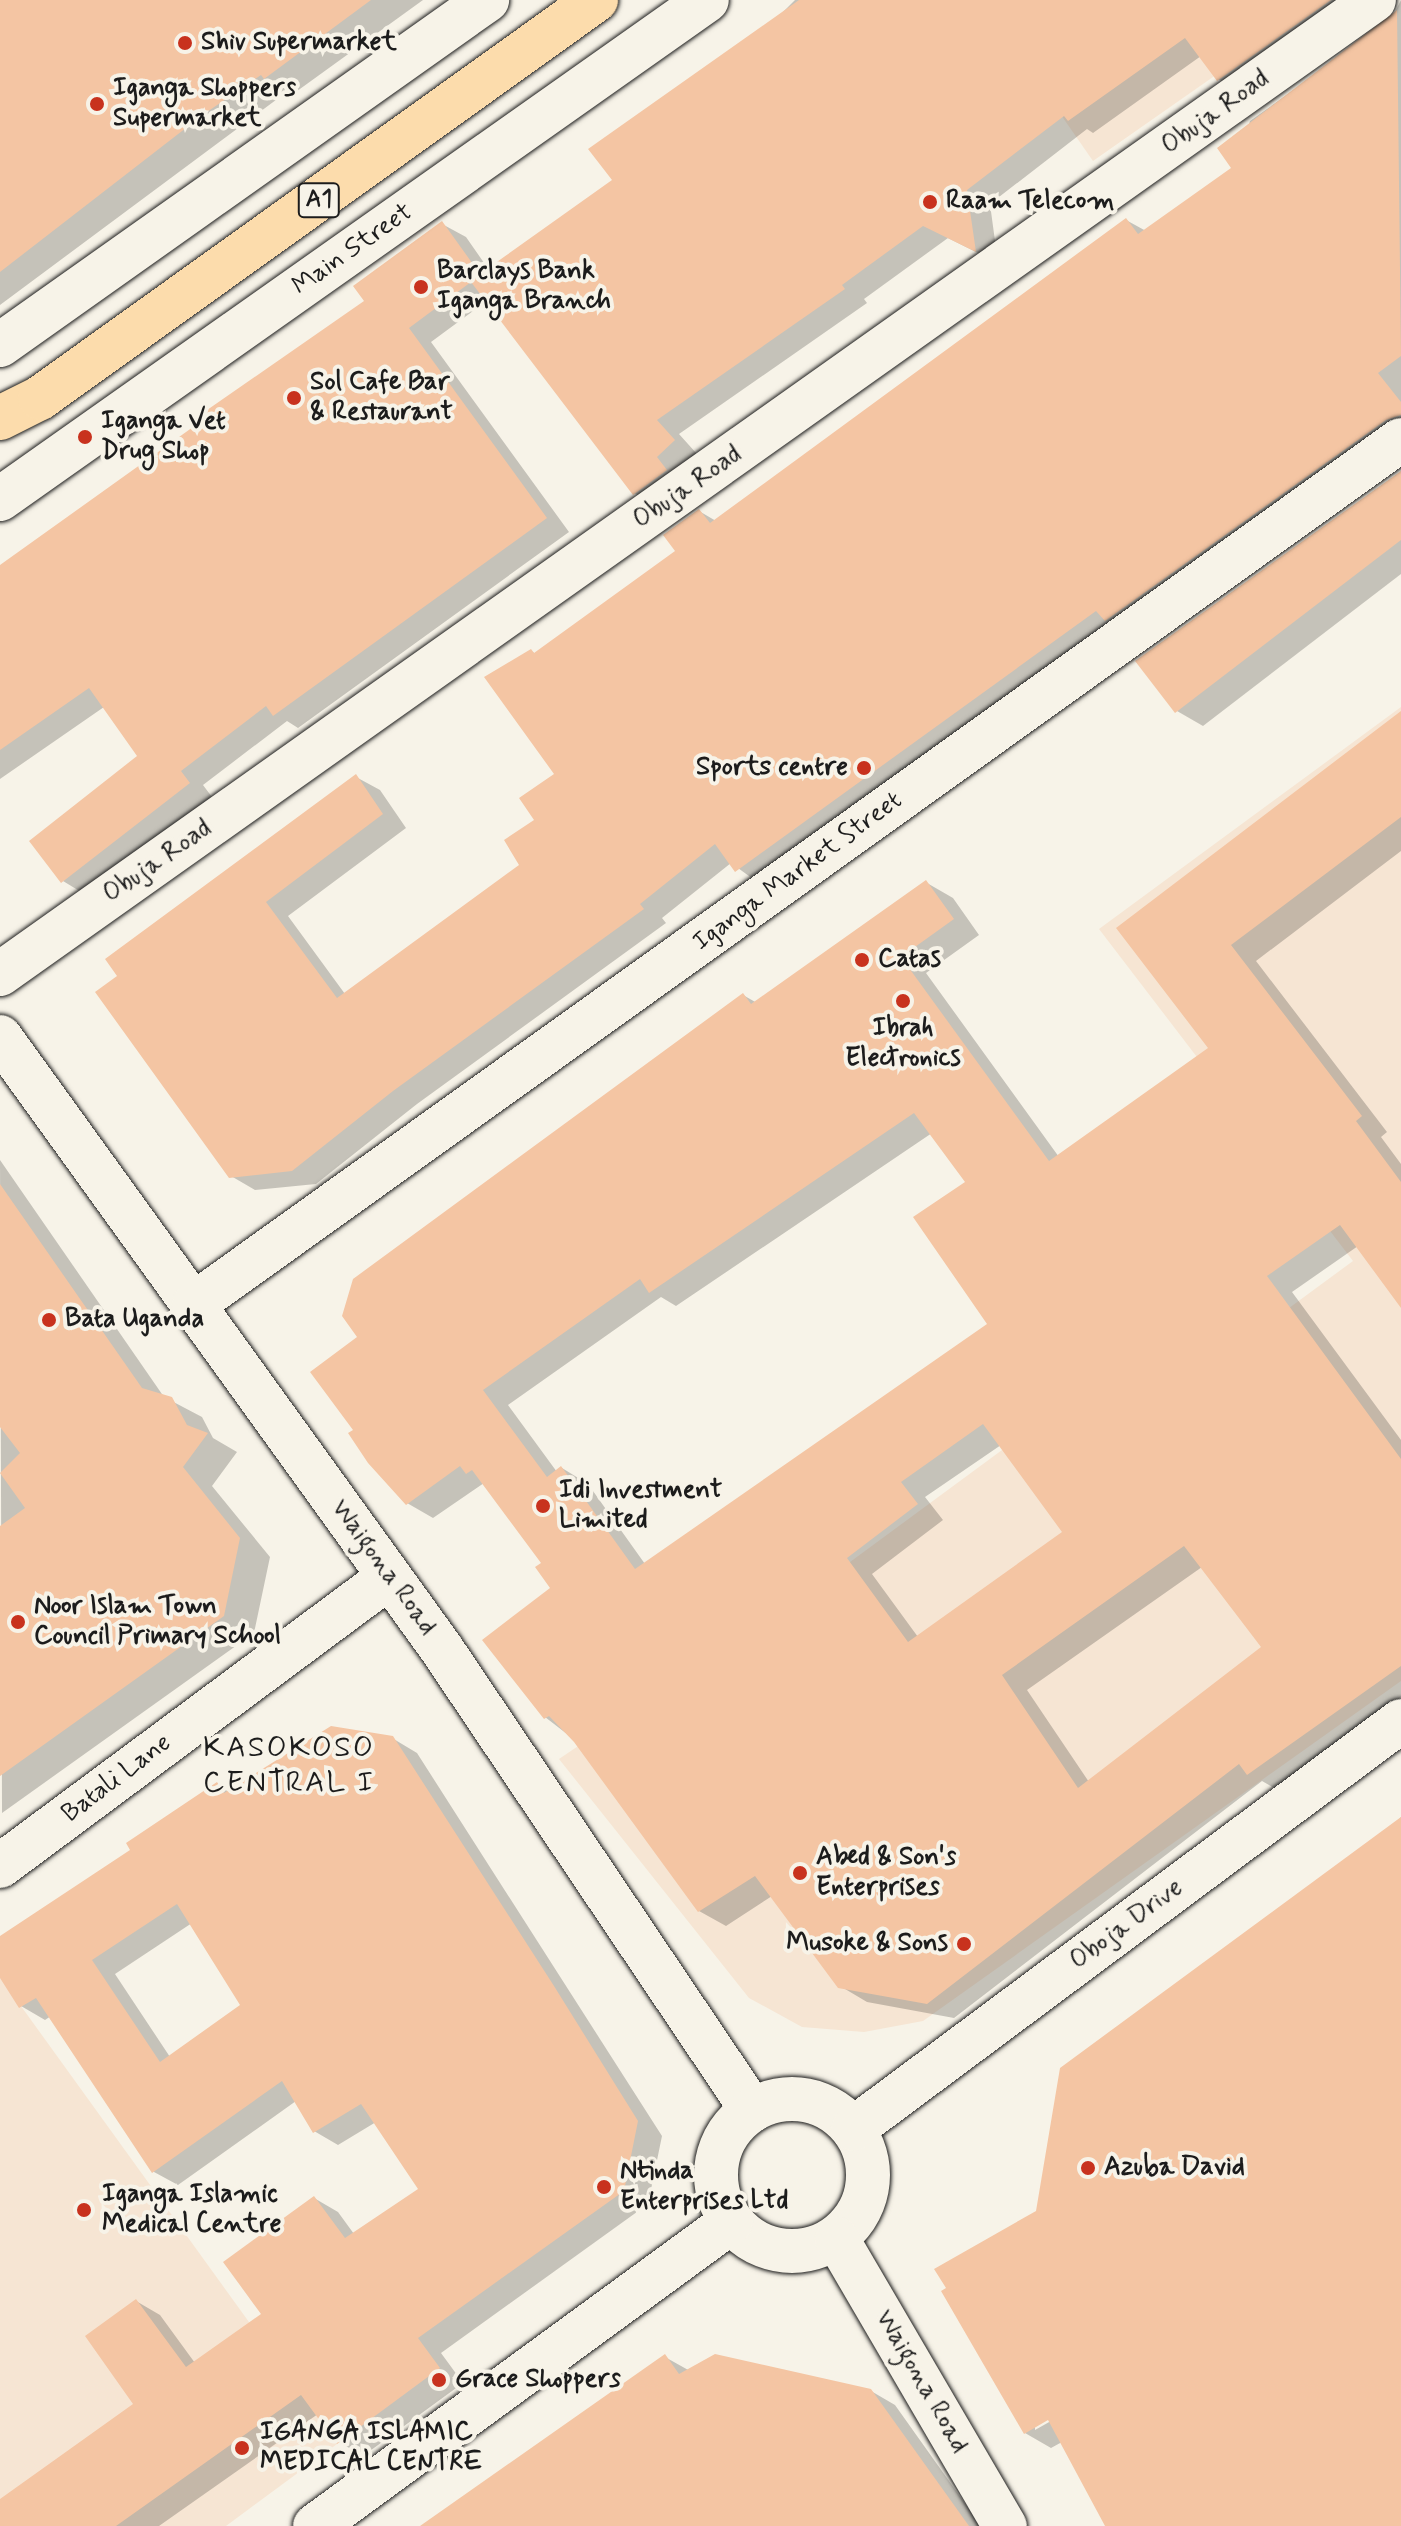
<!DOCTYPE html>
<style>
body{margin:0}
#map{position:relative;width:1401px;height:2526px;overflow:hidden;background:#f7f3e8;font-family:Mynerve,sans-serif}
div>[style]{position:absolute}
.built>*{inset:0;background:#f6e5d3}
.shadow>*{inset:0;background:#0003}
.building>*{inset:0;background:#f4c5a3}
.roads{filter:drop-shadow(0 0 2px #1c1c1c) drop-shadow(0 0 2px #1c1c1c)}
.minor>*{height:44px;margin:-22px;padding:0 22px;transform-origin:22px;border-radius:22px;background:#f7f3e8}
.minor>.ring{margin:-22px;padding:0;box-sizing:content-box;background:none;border:44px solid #f7f3e8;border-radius:50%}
.primary>*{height:44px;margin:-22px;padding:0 22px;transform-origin:22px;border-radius:22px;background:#fcdcac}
.dots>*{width:22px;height:22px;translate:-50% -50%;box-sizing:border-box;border:4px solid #f7f3e8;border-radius:50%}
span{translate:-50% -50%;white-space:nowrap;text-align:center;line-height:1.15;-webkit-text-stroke:8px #f7f3e8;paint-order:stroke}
.shield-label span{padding:2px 6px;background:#f7f3e8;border:2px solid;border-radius:6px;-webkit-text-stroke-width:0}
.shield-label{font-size:24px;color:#1c1c1c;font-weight:700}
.poi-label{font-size:26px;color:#1c1c1c;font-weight:700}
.left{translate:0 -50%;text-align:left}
.right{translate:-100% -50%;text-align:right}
.street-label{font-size:26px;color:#1c1c1c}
.quarter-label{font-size:30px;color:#1c1c1c;letter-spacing:2px}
</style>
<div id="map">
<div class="built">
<i style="clip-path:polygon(981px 0,1323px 0,1093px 161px)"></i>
<i style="clip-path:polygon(1401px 707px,1401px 1681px,923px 2021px,864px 2032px,802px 2027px,749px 1998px,559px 1759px,850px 1562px,1032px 1428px,1229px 1352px,1353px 1261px,1099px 929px)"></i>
<i style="clip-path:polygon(0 1977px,337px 2444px,226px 2526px,0 2526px)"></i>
</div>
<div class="shadow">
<i style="clip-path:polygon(0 0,423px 0,293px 94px,288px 91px,0 305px)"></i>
<i style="clip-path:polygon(795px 0,1372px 0,1242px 93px,1218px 79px,1201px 56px,1093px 133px,1087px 129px,990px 204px,998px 263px,948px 238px,864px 299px,867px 303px,679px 434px,697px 454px,658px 507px,634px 493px,488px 300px,431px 342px,569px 532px,298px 728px,287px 721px,203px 785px,212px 797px,86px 895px,63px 881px,140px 756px,104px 707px,0 779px,0 568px,367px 302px,442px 224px,466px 237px,489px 270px,614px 181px)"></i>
<i style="clip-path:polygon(1401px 0,1401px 439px,760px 884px,731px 863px,662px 918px,666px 923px,417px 1104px,316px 1184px,255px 1190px,231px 1176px,98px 993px,356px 777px,380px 790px,406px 828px,288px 916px,345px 994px,522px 865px,557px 774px,531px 651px,536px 654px,678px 551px,699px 511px,716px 521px,1126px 220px,1146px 231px,1234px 169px,1250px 121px,1390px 22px)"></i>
<i style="clip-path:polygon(1401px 473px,1401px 574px,1203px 726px,1177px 711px)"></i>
<i style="clip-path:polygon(evenodd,1401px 714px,1401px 851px,1256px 961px,1387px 1132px,1381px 1137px,1401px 1164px,1401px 1304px,1358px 1246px,1292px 1292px,1401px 1440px,1401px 1697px,1274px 1788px,1262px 1781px,954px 2018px,867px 2002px,840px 1986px,772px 1896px,726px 1926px,699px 1911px,576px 1741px,545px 1717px,553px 1588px,544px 1563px,484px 1483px,433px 1518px,407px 1503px,356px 1431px,360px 1337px,743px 995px,757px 1003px,927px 883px,953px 898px,979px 935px,926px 973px,1059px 1157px,1210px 1048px,1119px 928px,1401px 714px,932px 1133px,967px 1183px,989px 1325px,645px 1564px,588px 1484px,562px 1468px,557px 1472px,508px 1405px,661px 1297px,676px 1306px,932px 1133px,1401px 714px,1001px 1445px,1064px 1532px,918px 1637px,872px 1574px,943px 1520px,925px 1497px,1001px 1445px,1401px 714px,1202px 1567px,1263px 1647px,1089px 1782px,1027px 1690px,1202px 1567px)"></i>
<i style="clip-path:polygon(0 1160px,164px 1397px,202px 1417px,213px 1438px,237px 1452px,212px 1486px,270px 1557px,254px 1633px,2px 1813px)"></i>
<i style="clip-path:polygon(evenodd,392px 1738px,417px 1753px,662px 2136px,648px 2204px,441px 2353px,463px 2383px,363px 2456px,339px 2442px,318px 2414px,159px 2526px,0 2526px,0 2502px,136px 2404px,136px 2301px,160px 2315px,195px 2363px,263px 2314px,314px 2198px,338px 2212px,354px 2234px,420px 2190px,376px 2122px,338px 2145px,314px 2131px,296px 2101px,178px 2185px,154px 2172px,51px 2016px,45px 2020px,21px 2006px,0 1975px,0 1938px,133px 1850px,217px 1785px,229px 1792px,392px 1738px,192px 1923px,243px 2005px,170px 2057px,115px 1974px,192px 1923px)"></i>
<i style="clip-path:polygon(evenodd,1401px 1817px,1401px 2526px,1107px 2526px,1062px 2442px,1051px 2448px,1025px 2433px,1037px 2212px,1401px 1817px,1056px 2414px,1058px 2417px,1035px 2430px,1035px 2425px,1056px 2414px)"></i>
<i style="clip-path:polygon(665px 2357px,690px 2371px,871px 2391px,895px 2405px,981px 2526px,427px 2526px)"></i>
</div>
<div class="building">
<i style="clip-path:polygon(0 0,371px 0,264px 79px,261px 75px,204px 114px,0 272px)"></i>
<i style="clip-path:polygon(799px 0,1331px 0,1217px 81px,1185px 38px,1068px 121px,1064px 116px,967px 190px,976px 252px,923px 226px,842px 285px,845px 289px,657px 420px,675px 440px,657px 457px,667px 470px,633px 495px,471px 282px,409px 328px,547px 518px,273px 716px,266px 706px,181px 771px,190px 783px,61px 883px,29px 841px,137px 756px,89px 688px,0 750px,0 565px,200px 422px,197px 417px,364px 301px,353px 286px,442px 221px,480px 274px,612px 180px,588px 149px)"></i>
<i style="clip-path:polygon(1397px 10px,1401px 356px,1378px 373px,1401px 402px,1401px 415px,1386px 420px,1105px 621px,1096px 611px,735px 872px,715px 844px,640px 904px,644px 909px,393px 1091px,292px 1171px,229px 1178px,95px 992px,117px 976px,105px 959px,356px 774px,383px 814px,266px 902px,337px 998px,519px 865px,504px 840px,534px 820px,519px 798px,554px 774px,484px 677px,531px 649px,534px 653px,675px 551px,663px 535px,699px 509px,710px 523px,1126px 218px,1138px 234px,1231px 168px,1217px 148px)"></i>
<i style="clip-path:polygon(1401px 471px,1401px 540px,1175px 713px,1135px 661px)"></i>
<i style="clip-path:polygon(evenodd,1401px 711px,1401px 817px,1231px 945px,1362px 1116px,1356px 1121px,1401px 1182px,1401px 1308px,1340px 1225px,1267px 1276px,1401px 1459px,1401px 1666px,1247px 1775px,1239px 1764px,927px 2004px,838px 1988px,755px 1876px,698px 1912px,574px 1742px,549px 1716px,544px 1719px,482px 1640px,550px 1588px,535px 1567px,541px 1563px,472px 1470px,466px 1474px,460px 1466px,406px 1505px,368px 1463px,348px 1433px,353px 1430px,310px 1372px,357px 1337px,342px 1316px,353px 1279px,743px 993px,751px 1004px,926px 880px,954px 919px,901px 957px,1049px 1161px,1208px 1048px,1116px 928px,1401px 711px,914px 1113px,965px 1182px,913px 1217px,987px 1324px,635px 1569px,561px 1466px,547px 1477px,483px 1390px,640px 1279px,649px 1293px,914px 1113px,1401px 711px,983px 1424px,1062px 1532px,908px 1642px,847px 1558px,918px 1504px,901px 1482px,983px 1424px,1401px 711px,1184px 1546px,1261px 1647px,1078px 1788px,1002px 1675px,1184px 1546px)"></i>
<i style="clip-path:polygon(0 1184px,142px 1388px,172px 1397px,187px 1425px,208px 1433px,183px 1467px,240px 1538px,224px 1616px,0 1776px,0 1526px,25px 1508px,0 1473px,20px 1453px,0 1427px)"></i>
<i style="clip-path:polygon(evenodd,331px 1726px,393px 1736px,554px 1986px,638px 2121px,624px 2191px,418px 2338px,440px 2368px,337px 2444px,301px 2395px,116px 2526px,0 2526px,0 2499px,133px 2404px,85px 2336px,136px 2299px,186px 2367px,261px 2314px,223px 2262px,314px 2196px,345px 2238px,418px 2189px,361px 2104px,313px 2133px,282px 2081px,152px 2173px,36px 1998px,19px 2008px,0 1978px,0 1936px,130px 1850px,126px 1843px,217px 1782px,224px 1793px,331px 1726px,177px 1904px,240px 2005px,160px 2062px,92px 1960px,177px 1904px)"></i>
<i style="clip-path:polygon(1401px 1817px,1401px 2526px,1105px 2526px,1048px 2420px,1024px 2434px,941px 2291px,946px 2288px,934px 2269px,1036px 2211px,1060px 2068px)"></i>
<i style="clip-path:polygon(665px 2354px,679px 2374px,715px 2354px,871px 2389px,969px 2526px,420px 2526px)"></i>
</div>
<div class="roads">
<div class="minor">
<i style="left:0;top:345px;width:597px;rotate:-35.31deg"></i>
<i style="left:0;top:499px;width:865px;rotate:-35.21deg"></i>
<i style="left:0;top:974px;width:1684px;rotate:-35.33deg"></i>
<i style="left:0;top:1037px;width:754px;rotate:54.18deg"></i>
<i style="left:441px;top:1648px;width:557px;rotate:56.05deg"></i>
<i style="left:194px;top:1304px;width:1484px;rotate:-35.6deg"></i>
<i style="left:0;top:1866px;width:485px;rotate:-36.6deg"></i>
<i class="ring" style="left:716px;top:2099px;width:108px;height:108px"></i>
<i style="left:853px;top:2129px;width:683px;rotate:-36.67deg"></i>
<i style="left:837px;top:2239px;width:333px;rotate:59.7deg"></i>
<i style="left:315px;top:2526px;width:515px;rotate:-36.16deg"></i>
</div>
<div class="primary">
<i style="left:0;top:418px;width:45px;rotate:-26.6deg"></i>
<i style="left:40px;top:398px;width:684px;rotate:-35.6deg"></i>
</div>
</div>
<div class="dots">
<i style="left:185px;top:43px;background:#c8321e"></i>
<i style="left:97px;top:104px;background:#c8321e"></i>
<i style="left:930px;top:202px;background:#c8321e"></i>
<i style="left:421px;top:287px;background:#c8321e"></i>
<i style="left:294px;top:398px;background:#c8321e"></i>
<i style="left:85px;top:437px;background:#c8321e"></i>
<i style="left:864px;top:768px;background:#c8321e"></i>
<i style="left:862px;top:960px;background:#c8321e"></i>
<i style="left:903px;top:1001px;background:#c8321e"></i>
<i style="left:49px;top:1320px;background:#c8321e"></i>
<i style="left:543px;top:1506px;background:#c8321e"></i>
<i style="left:18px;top:1622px;background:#c8321e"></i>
<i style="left:800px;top:1873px;background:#c8321e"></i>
<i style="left:964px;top:1944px;background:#c8321e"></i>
<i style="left:1088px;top:2168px;background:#c8321e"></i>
<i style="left:604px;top:2187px;background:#c8321e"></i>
<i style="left:84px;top:2210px;background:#c8321e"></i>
<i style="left:439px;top:2380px;background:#c8321e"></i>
<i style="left:242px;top:2448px;background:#c8321e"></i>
</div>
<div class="shield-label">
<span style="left:319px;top:200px">A1</span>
</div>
<div class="poi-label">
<span class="left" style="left:201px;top:43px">Shiv Supermarket</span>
<span class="left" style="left:113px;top:104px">Iganga Shoppers<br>Supermarket</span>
<span class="left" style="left:946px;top:202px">Raam Telecom</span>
<span class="left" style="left:437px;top:287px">Barclays Bank<br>Iganga Branch</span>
<span class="left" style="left:310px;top:398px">Sol Cafe Bar<br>&amp; Restaurant</span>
<span class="left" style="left:101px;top:437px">Iganga Vet<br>Drug Shop</span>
<span class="right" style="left:848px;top:768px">Sports centre</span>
<span class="left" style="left:878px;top:960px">Catas</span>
<span style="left:903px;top:1044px">Ibrah<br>Electronics</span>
<span class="left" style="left:65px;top:1320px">Bata Uganda</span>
<span class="left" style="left:559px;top:1506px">Idi Investment<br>Limited</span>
<span class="left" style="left:34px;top:1622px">Noor Islam Town<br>Council Primary School</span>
<span class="left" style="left:816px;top:1873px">Abed &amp; Son's<br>Enterprises</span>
<span class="right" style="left:948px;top:1944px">Musoke &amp; Sons</span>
<span class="left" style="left:1104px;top:2168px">Azuba David</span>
<span class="left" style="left:620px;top:2187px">Ntinda<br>Enterprises Ltd</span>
<span class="left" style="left:102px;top:2210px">Iganga Islamic<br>Medical Centre</span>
<span class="left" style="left:455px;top:2380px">Grace Shoppers</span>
<span class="left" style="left:260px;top:2448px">IGANGA ISLAMIC<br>MEDICAL CENTRE</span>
</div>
<div class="street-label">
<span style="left:1216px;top:113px;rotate:-36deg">Obuja Road</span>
<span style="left:353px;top:250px;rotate:-35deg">Main Street</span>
<span style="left:688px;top:488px;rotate:-35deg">Obuja Road</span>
<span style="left:158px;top:862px;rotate:-35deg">Obuja Road</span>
<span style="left:798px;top:872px;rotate:-36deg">Iganga Market Street</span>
<span style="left:383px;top:1568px;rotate:54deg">Waigona Road</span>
<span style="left:117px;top:1779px;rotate:-37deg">Batali Lane</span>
<span style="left:1127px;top:1925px;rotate:-37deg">Oboja Drive</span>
<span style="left:921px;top:2382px;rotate:60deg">Waigona Road</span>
</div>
<div class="quarter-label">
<span style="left:289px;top:1765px">KASOKOSO<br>CENTRAL I</span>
</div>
</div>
